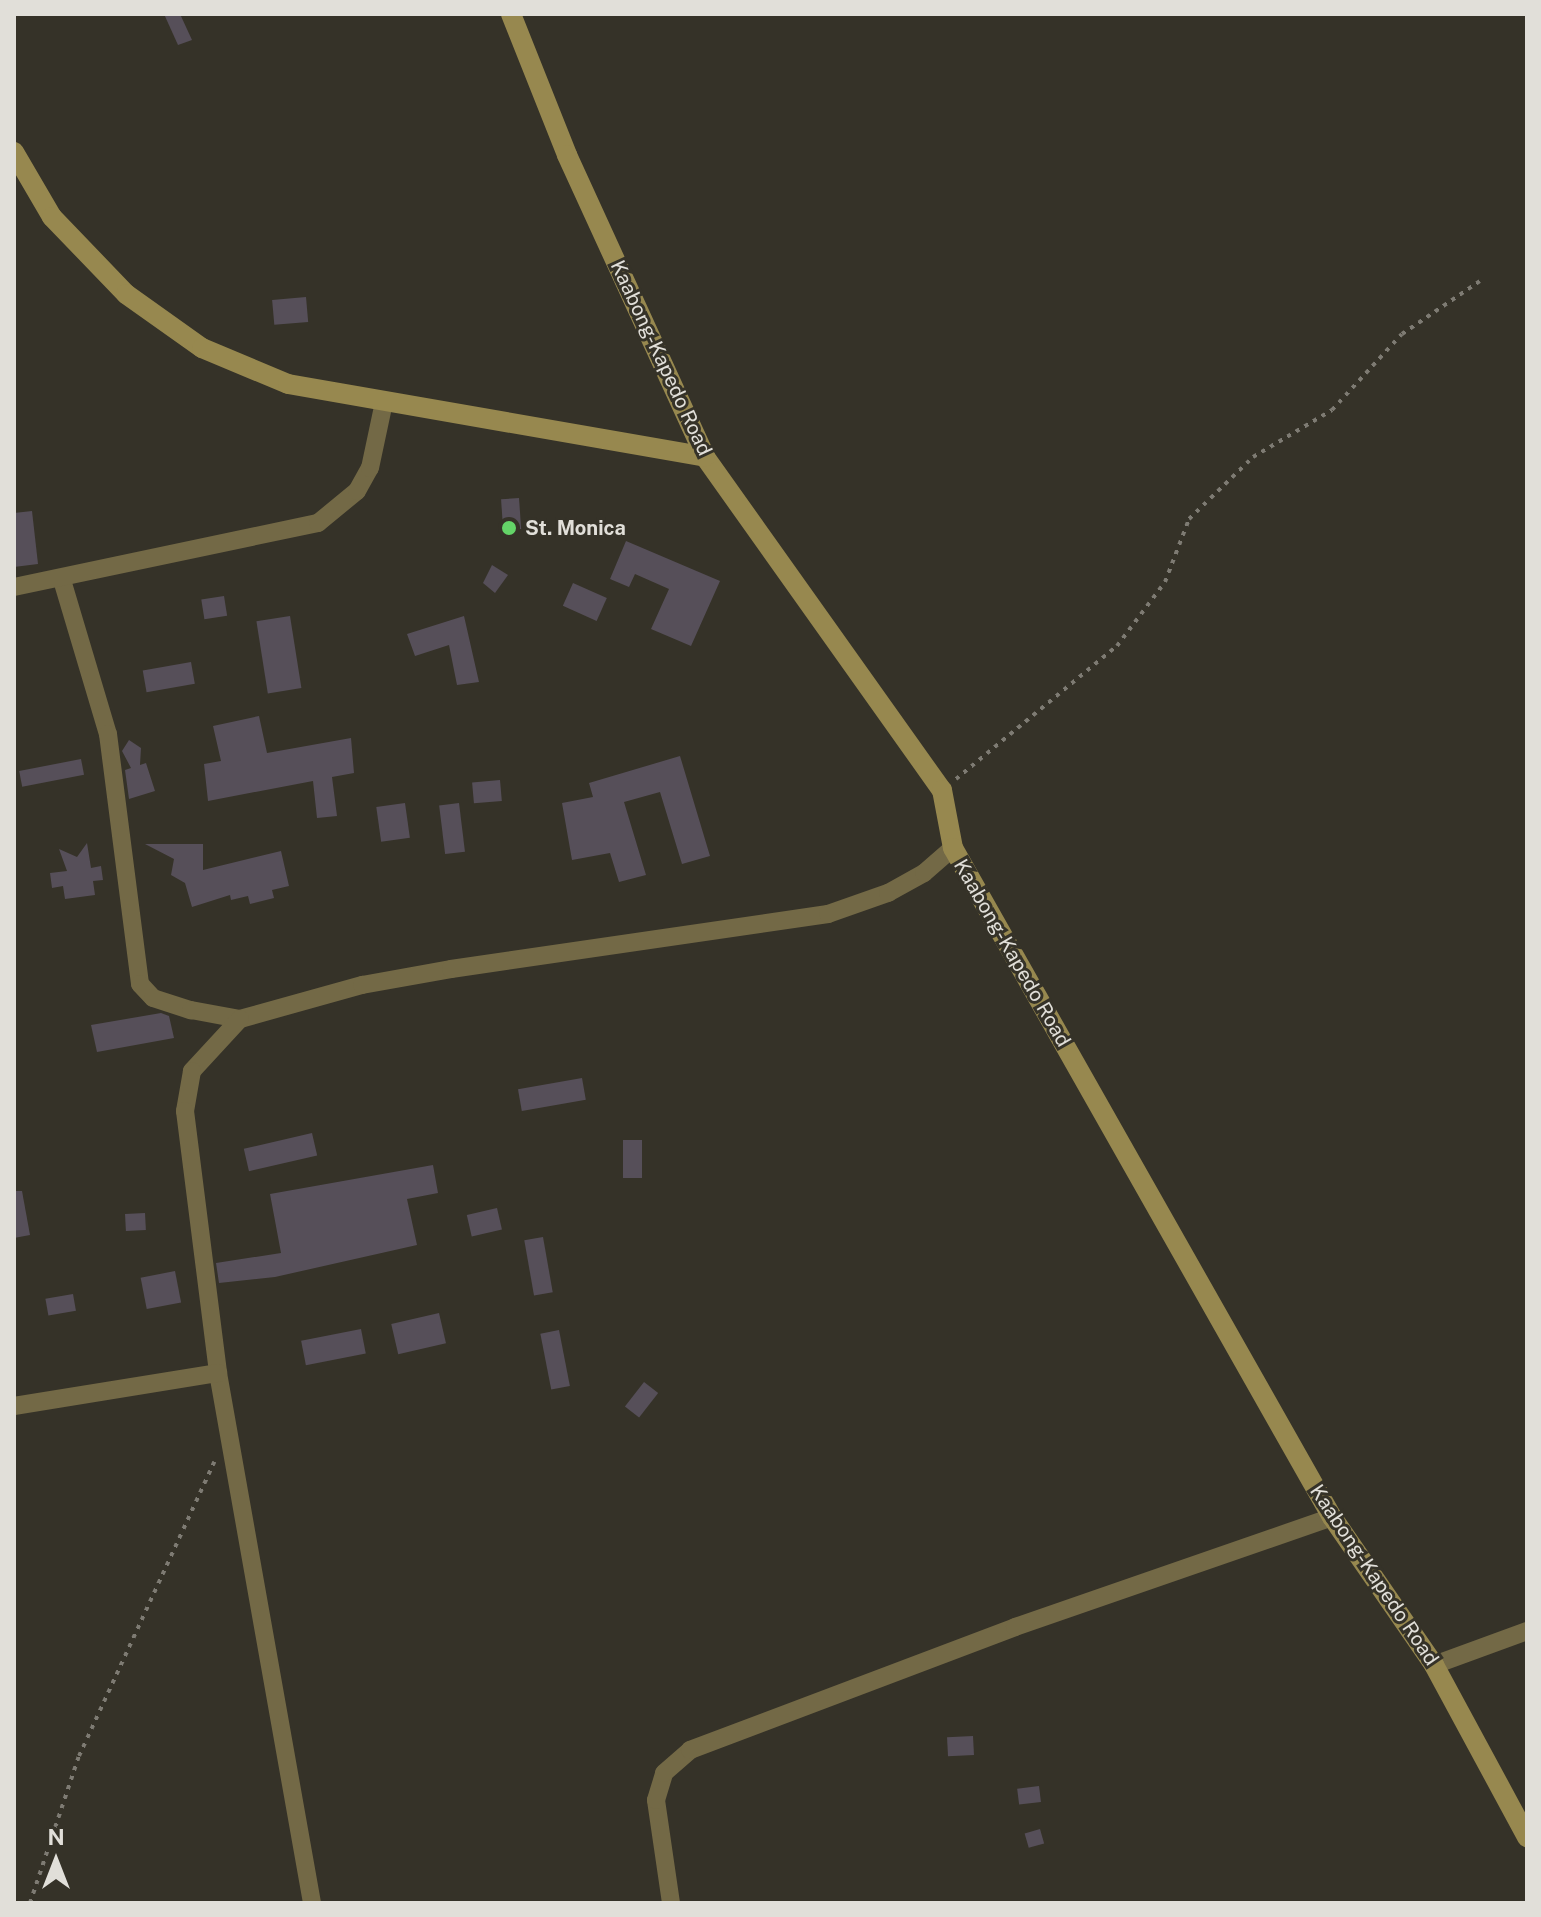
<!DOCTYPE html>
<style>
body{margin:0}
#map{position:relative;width:1541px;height:1917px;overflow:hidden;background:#353228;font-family:"Public Sans",sans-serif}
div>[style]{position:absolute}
.building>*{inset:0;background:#564f59;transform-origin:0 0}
.path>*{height:4px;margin-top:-2px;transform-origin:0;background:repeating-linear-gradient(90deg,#7e7b73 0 4px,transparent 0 10px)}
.street>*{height:18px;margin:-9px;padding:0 9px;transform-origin:9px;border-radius:9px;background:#736946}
.secondary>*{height:20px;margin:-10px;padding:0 10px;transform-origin:10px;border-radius:10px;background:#97884f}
.dots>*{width:22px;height:22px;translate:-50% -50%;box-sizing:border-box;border:4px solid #353228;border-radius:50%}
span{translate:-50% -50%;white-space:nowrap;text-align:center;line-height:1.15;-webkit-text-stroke:6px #353228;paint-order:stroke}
.street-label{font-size:20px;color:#e1dfd9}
.poi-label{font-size:20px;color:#e1dfd9;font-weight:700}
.left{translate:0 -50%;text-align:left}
.frame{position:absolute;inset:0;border:16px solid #e1dfd9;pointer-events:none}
.north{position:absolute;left:16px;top:1821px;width:80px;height:80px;-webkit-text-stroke:6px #353228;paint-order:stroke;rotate:0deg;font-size:22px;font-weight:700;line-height:32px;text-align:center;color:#e1dfd9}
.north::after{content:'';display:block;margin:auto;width:28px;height:36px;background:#e1dfd9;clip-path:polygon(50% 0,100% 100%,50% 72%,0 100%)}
</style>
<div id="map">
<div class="building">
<i style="clip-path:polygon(164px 14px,180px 14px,192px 40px,178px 45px)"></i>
<i style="left:306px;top:297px;width:25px;height:34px;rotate:85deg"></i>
<i style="left:519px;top:498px;width:31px;height:18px;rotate:86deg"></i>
<i style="clip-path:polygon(32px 511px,38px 564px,14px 567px,14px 513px)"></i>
<i style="clip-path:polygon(626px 541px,720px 581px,691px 646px,651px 629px,669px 589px,635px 574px,629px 587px,610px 579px)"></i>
<i style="clip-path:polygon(492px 565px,508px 575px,495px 593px,483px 583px)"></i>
<i style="left:573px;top:583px;width:37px;height:25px;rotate:24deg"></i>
<i style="left:224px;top:596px;width:20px;height:23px;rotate:81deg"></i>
<i style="left:290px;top:616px;width:73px;height:34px;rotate:81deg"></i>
<i style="clip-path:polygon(464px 616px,479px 682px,457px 685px,449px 645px,415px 656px,407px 634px)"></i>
<i style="left:191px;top:662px;width:22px;height:49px;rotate:80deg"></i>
<i style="clip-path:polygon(259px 716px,267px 753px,351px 738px,354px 773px,332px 777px,337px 816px,317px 818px,313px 781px,208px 801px,204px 764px,221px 761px,213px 726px)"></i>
<i style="clip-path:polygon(129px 740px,141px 748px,140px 765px,146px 763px,155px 791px,129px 799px,125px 770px,131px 768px,122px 751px)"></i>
<i style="clip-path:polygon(680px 756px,710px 856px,682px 864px,660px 792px,624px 802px,646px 875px,619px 882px,610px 853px,572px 860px,562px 803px,593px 797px,589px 783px)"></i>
<i style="left:81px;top:759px;width:16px;height:63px;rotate:79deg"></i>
<i style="left:500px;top:780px;width:21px;height:28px;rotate:85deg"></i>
<i style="left:405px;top:803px;width:35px;height:29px;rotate:82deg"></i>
<i style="left:459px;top:803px;width:49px;height:20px;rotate:83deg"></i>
<i style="clip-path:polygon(87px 843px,91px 868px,101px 866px,103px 880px,93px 881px,95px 895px,65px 899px,63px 886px,52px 888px,50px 873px,67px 871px,59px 849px,77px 857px)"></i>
<i style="clip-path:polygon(145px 844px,203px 844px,203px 870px,281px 851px,289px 886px,272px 890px,274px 898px,250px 904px,248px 896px,231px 900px,230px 895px,192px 907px,185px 883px,171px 875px,174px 859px)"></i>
<i style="clip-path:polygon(161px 1013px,169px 1016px,174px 1038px,97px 1052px,91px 1025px)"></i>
<i style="left:582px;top:1078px;width:22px;height:65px;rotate:80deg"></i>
<i style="left:312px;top:1133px;width:23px;height:70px;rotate:77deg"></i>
<i style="left:623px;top:1140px;width:19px;height:38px"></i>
<i style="clip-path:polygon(433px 1165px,438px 1193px,407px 1199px,417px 1245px,275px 1277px,219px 1283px,216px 1263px,281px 1253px,270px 1194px)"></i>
<i style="clip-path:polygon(14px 1191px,22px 1191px,30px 1235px,14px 1238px)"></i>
<i style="left:497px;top:1208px;width:22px;height:31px;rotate:77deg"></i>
<i style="left:145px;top:1213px;width:17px;height:20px;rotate:87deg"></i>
<i style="left:543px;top:1237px;width:56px;height:19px;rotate:80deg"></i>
<i style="left:175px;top:1271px;width:32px;height:35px;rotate:79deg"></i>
<i style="left:73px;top:1294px;width:17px;height:28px;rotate:80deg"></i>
<i style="left:439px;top:1313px;width:31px;height:49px;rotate:77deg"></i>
<i style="left:361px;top:1329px;width:25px;height:61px;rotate:79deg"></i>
<i style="left:559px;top:1330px;width:57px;height:19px;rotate:79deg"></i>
<i style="left:644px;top:1382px;width:18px;height:31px;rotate:38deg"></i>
<i style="left:973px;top:1736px;width:19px;height:26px;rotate:87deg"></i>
<i style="left:1039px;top:1786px;width:16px;height:22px;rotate:83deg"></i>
<i style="left:1040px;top:1829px;width:15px;height:16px;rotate:74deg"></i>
</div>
<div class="path">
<i style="left:956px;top:779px;width:209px;rotate:-39.6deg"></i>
<i style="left:1117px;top:646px;width:80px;rotate:-53.1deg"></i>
<i style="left:1165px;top:582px;width:67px;rotate:-69.1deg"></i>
<i style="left:1189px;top:519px;width:89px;rotate:-44.1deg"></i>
<i style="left:1253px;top:457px;width:92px;rotate:-30.7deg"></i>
<i style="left:1332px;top:410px;width:103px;rotate:-47.4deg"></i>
<i style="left:1402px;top:334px;width:94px;rotate:-34.2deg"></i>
<i style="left:30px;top:1903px;width:155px;rotate:-71.6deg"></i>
<i style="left:79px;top:1756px;width:324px;rotate:-65.3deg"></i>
</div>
<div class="street">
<i style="left:62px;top:580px;width:161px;rotate:73.4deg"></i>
<i style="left:108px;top:734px;width:252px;rotate:82.7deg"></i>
<i style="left:140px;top:984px;width:19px;rotate:47deg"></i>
<i style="left:153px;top:998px;width:40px;rotate:18deg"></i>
<i style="left:191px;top:1010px;width:50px;rotate:10.4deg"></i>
<i style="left:240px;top:1019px;width:127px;rotate:-15.6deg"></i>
<i style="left:362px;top:985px;width:90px;rotate:-10.2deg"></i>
<i style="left:451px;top:969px;width:381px;rotate:-8.3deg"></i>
<i style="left:828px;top:914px;width:64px;rotate:-19.3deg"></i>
<i style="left:888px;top:893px;width:41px;rotate:-29.1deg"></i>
<i style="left:924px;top:873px;width:38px;rotate:-41deg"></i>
<i style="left:14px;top:587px;width:311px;rotate:-11.9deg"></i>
<i style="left:318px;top:523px;width:50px;rotate:-39.4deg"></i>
<i style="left:357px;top:491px;width:26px;rotate:-61deg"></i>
<i style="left:370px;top:468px;width:67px;rotate:-78deg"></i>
<i style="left:240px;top:1019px;width:71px;rotate:132.7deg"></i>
<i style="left:192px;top:1071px;width:41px;rotate:99.9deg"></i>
<i style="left:185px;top:1111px;width:264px;rotate:82.8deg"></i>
<i style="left:218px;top:1373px;width:538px;rotate:79.94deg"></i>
<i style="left:14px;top:1406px;width:207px;rotate:-9.2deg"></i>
<i style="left:1434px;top:1665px;width:99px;rotate:-20.1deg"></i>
<i style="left:671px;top:1903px;width:104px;rotate:-98.3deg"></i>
<i style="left:656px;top:1800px;width:28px;rotate:-73deg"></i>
<i style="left:664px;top:1773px;width:35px;rotate:-41deg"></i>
<i style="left:690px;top:1750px;width:347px;rotate:-20.7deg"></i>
<i style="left:1015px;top:1627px;width:336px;rotate:-19.1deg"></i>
</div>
<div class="secondary">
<i style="left:511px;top:14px;width:152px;rotate:68.3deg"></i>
<i style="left:567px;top:155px;width:332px;rotate:65.4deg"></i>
<i style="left:705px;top:457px;width:409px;rotate:54.6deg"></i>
<i style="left:942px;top:790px;width:59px;rotate:79.3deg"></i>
<i style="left:953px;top:848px;width:769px;rotate:60.47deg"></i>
<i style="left:1332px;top:1517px;width:180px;rotate:55.4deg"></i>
<i style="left:1434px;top:1665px;width:196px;rotate:61.6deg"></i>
<i style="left:14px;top:152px;width:75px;rotate:59.7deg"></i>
<i style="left:52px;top:217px;width:107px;rotate:46.1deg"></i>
<i style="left:126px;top:294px;width:93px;rotate:35.4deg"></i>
<i style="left:202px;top:348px;width:93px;rotate:22.7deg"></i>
<i style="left:288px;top:384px;width:423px;rotate:9.9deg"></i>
</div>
<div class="dots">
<i style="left:509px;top:528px;background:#64d468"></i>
</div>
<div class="street-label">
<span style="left:661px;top:358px;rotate:65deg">Kaabong-Kapedo Road</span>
<span style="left:1012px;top:953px;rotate:60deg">Kaabong-Kapedo Road</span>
<span style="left:1374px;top:1575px;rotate:56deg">Kaabong-Kapedo Road</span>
</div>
<div class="poi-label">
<span class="left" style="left:525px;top:528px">St. Monica</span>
</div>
<div class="frame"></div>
<div class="north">N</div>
</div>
